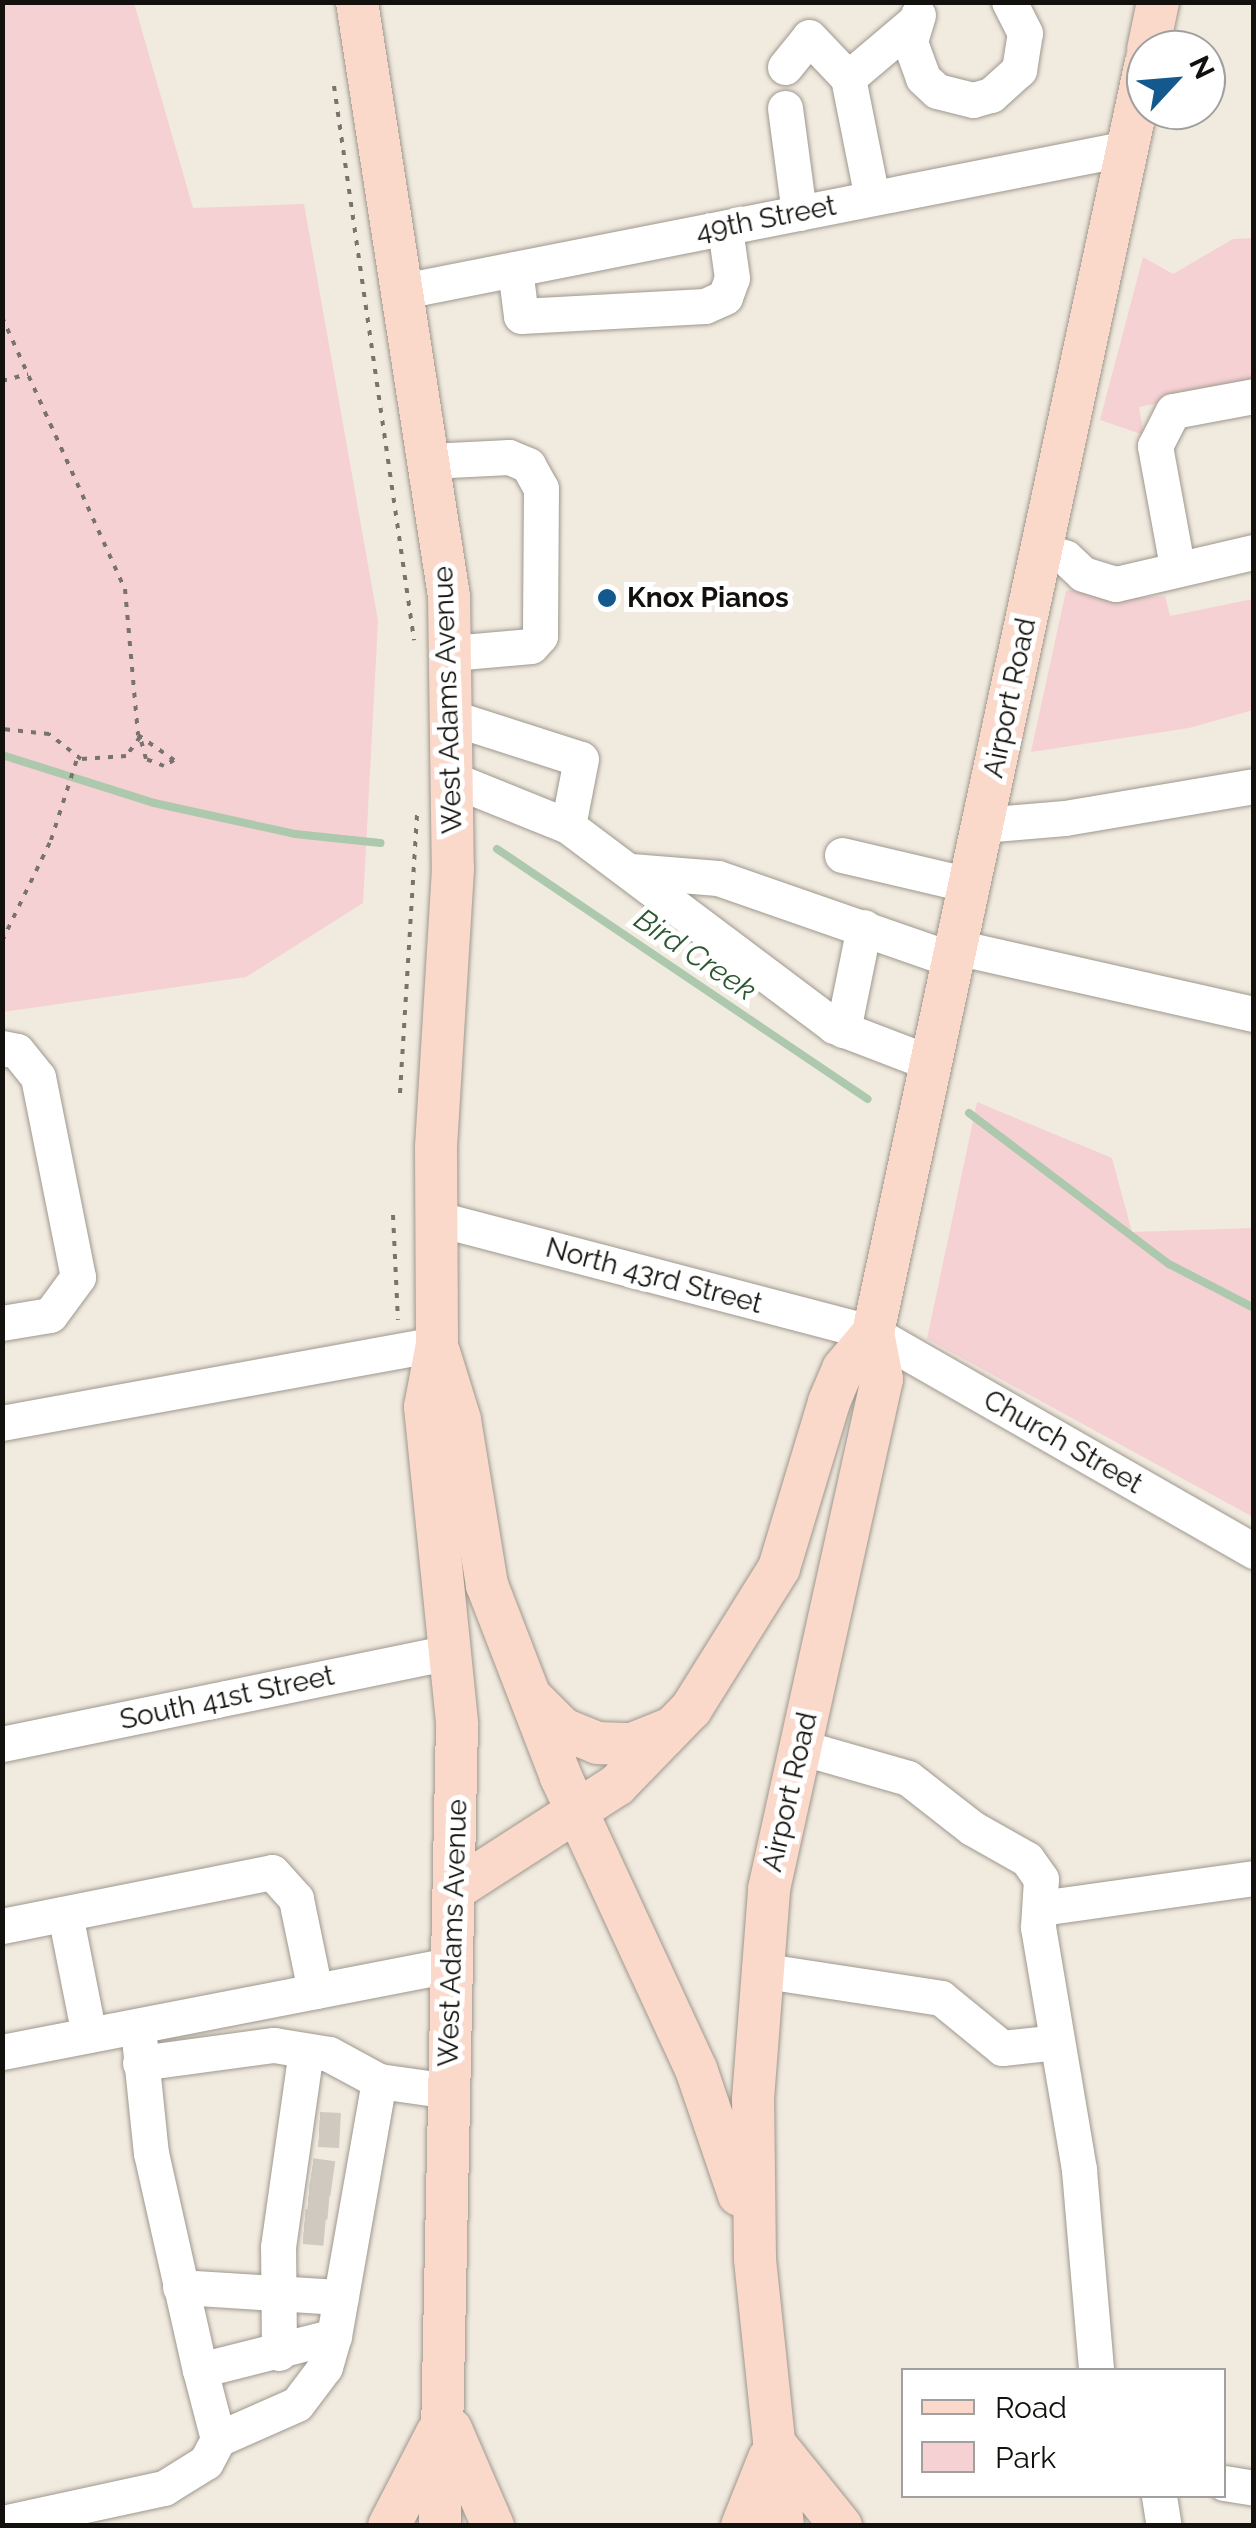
<!DOCTYPE html>
<style>
body{margin:0}
#map{position:relative;width:1256px;height:2528px;overflow:hidden;background:#f1eadf;font-family:Raleway,sans-serif}
div>[style]{position:absolute}
.green>*{inset:0;background:#f5d1d3}
.stream>*{height:8px;margin:-4px;padding:0 4px;transform-origin:4px;border-radius:4px;background:#acc8ad}
.minor-tunnel>*{height:35px;margin-top:-17.5px;transform-origin:0;background:repeating-linear-gradient(90deg,#d0c9c0 0 35px,transparent 0 53px)}
.path>*{height:4px;margin-top:-2px;transform-origin:0;background:repeating-linear-gradient(90deg,#78746d 0 5px,transparent 0 13px)}
.roads{filter:drop-shadow(0 0 2px #9e988e) drop-shadow(0 0 2px #9e988e)}
.minor>*{height:35px;margin:-17.5px;padding:0 17.5px;transform-origin:17.5px;border-radius:17.5px;background:#fff}
.major>*{height:42px;margin:-21px;padding:0 21px;transform-origin:21px;border-radius:21px;background:#fad9ca}
.dots>*{width:28px;height:28px;translate:-50% -50%;box-sizing:border-box;border:5px solid #fff;border-radius:50%}
span{translate:-50% -50%;white-space:nowrap;text-align:center;line-height:1.15;-webkit-text-stroke:10px #fff;paint-order:stroke}
.street-label{font-size:28px;color:#13110d}
.poi-label{font-size:28px;color:#13110d;font-weight:700}
.left{translate:0 -50%;text-align:left}
.water-label{font-size:30px;color:#2c5731;font-style:italic}
.frame{position:absolute;inset:0;border:5px solid #13110d;pointer-events:none}
.legend{position:absolute;left:901px;top:2368px;width:325px;height:130px;box-sizing:border-box;background:#fff;border:2px solid #a1a09e;margin:0;padding:12px 18px;list-style:none;font-size:30px;color:#13110d}
.legend li{display:flex;align-items:center;gap:20px;height:50px}
.legend b{width:50px;border:2px solid #a1a09e}
.north{position:absolute;left:1126px;top:30px;width:100px;height:100px;box-sizing:border-box;background:#fff;border:2px solid #a1a09e;border-radius:50%;rotate:64deg;font-size:28px;font-weight:700;line-height:40px;text-align:center;color:#13110d}
.north::after{content:'';display:block;margin:auto;width:35px;height:45px;background:#14598e;clip-path:polygon(50% 0,100% 100%,50% 72%,0 100%)}
</style>
<div id="map">
<div class="green">
<i style="clip-path:polygon(2px 3px,134px 3px,193px 208px,304px 204px,378px 621px,363px 903px,246px 977px,3px 1012px)"></i>
<i style="clip-path:polygon(1253px 238px,1253px 384px,1139px 407px,1144px 435px,1100px 420px,1143px 257px,1173px 274px,1233px 239px)"></i>
<i style="clip-path:polygon(1077px 589px,1117px 599px,1165px 596px,1170px 616px,1253px 599px,1253px 710px,1189px 728px,1031px 752px,1066px 591px)"></i>
<i style="clip-path:polygon(977px 1102px,1112px 1158px,1132px 1232px,1253px 1228px,1253px 1517px,927px 1339px)"></i>
</div>
<div class="stream">
<i style="left:2px;top:755px;width:159px;rotate:17.5deg"></i>
<i style="left:154px;top:803px;width:144px;rotate:12.4deg"></i>
<i style="left:295px;top:834px;width:86px;rotate:6deg"></i>
<i style="left:497px;top:849px;width:447px;rotate:34deg"></i>
<i style="left:969px;top:1113px;width:251px;rotate:37.1deg"></i>
<i style="left:1169px;top:1264px;width:96px;rotate:27.4deg"></i>
</div>
<div class="minor-tunnel">
<i style="left:319px;top:2129px;width:21px;rotate:3deg"></i>
<i style="left:311px;top:2175px;width:22px;rotate:8deg"></i>
<i style="left:308px;top:2200px;width:21px;rotate:5deg"></i>
<i style="left:304px;top:2226px;width:21px;rotate:5deg"></i>
</div>
<div class="path">
<i style="left:334px;top:86px;width:560px;rotate:81.78deg"></i>
<i style="left:2px;top:317px;width:299px;rotate:65.7deg"></i>
<i style="left:125px;top:589px;width:147px;rotate:84.9deg"></i>
<i style="left:138px;top:735px;width:44px;rotate:34.8deg"></i>
<i style="left:174px;top:760px;width:12px;rotate:149deg"></i>
<i style="left:164px;top:766px;width:19px;rotate:-159deg"></i>
<i style="left:146px;top:759px;width:23px;rotate:-105deg"></i>
<i style="left:140px;top:737px;width:24px;rotate:126deg"></i>
<i style="left:126px;top:756px;width:45px;rotate:176.2deg"></i>
<i style="left:81px;top:759px;width:41px;rotate:-142deg"></i>
<i style="left:49px;top:734px;width:47px;rotate:-173.9deg"></i>
<i style="left:2px;top:381px;width:27px;rotate:-15deg"></i>
<i style="left:2px;top:941px;width:112px;rotate:-64.1deg"></i>
<i style="left:51px;top:840px;width:88px;rotate:-72.2deg"></i>
<i style="left:400px;top:1093px;width:279px;rotate:-86.5deg"></i>
<i style="left:393px;top:1215px;width:105px;rotate:87.3deg"></i>
</div>
<div class="roads">
<div class="minor">
<i style="left:918px;top:15px;width:28px;rotate:107deg"></i>
<i style="left:910px;top:42px;width:38px;rotate:70deg"></i>
<i style="left:923px;top:78px;width:19px;rotate:43deg"></i>
<i style="left:937px;top:91px;width:37px;rotate:14deg"></i>
<i style="left:973px;top:100px;width:19px;rotate:-16deg"></i>
<i style="left:991px;top:95px;width:38px;rotate:-42deg"></i>
<i style="left:1019px;top:70px;width:37px;rotate:-81deg"></i>
<i style="left:1025px;top:33px;width:35px;rotate:-117deg"></i>
<i style="left:785px;top:67px;width:38px;rotate:-51deg"></i>
<i style="left:809px;top:37px;width:57px;rotate:46.4deg"></i>
<i style="left:785px;top:108px;width:106px;rotate:82.4deg"></i>
<i style="left:872px;top:198px;width:122px;rotate:-101.3deg"></i>
<i style="left:848px;top:78px;width:85px;rotate:-40.2deg"></i>
<i style="left:515px;top:269px;width:47px;rotate:82.7deg"></i>
<i style="left:521px;top:316px;width:184px;rotate:-3.1deg"></i>
<i style="left:705px;top:306px;width:22px;rotate:-24deg"></i>
<i style="left:725px;top:297px;width:20px;rotate:-70deg"></i>
<i style="left:732px;top:278px;width:50px;rotate:-98deg"></i>
<i style="left:403px;top:291px;width:739px;rotate:-11.16deg"></i>
<i style="left:429px;top:461px;width:80px;rotate:-2.9deg"></i>
<i style="left:509px;top:457px;width:21px;rotate:23deg"></i>
<i style="left:528px;top:465px;width:26px;rotate:61deg"></i>
<i style="left:541px;top:488px;width:148px;rotate:90.4deg"></i>
<i style="left:540px;top:636px;width:13px;rotate:132deg"></i>
<i style="left:531px;top:646px;width:80px;rotate:175deg"></i>
<i style="left:1042px;top:550px;width:25px;rotate:18deg"></i>
<i style="left:1066px;top:558px;width:23px;rotate:43deg"></i>
<i style="left:1083px;top:574px;width:34px;rotate:17deg"></i>
<i style="left:1116px;top:584px;width:142px;rotate:-13.1deg"></i>
<i style="left:1177px;top:566px;width:122px;rotate:-100.4deg"></i>
<i style="left:1155px;top:446px;width:39px;rotate:-63deg"></i>
<i style="left:1173px;top:411px;width:82px;rotate:-10.5deg"></i>
<i style="left:453px;top:718px;width:134px;rotate:17.8deg"></i>
<i style="left:581px;top:759px;width:68px;rotate:101deg"></i>
<i style="left:568px;top:826px;width:333px;rotate:36.9deg"></i>
<i style="left:834px;top:1026px;width:104px;rotate:20.9deg"></i>
<i style="left:454px;top:780px;width:123px;rotate:22deg"></i>
<i style="left:982px;top:825px;width:83px;rotate:-4.8deg"></i>
<i style="left:1065px;top:818px;width:192px;rotate:-9.6deg"></i>
<i style="left:842px;top:855px;width:131px;rotate:13.2deg"></i>
<i style="left:631px;top:871px;width:87px;rotate:4.6deg"></i>
<i style="left:718px;top:878px;width:249px;rotate:19.2deg"></i>
<i style="left:956px;top:947px;width:305px;rotate:12.7deg"></i>
<i style="left:843px;top:1030px;width:105px;rotate:-78.5deg"></i>
<i style="left:2px;top:1048px;width:15px;rotate:11deg"></i>
<i style="left:17px;top:1051px;width:33px;rotate:51deg"></i>
<i style="left:38px;top:1077px;width:204px;rotate:78.7deg"></i>
<i style="left:78px;top:1277px;width:47px;rotate:126.4deg"></i>
<i style="left:50px;top:1315px;width:49px;rotate:170.5deg"></i>
<i style="left:435px;top:1218px;width:453px;rotate:14.7deg"></i>
<i style="left:873px;top:1333px;width:439px;rotate:29.8deg"></i>
<i style="left:2px;top:1423px;width:442px;rotate:-10.3deg"></i>
<i style="left:2px;top:1744px;width:458px;rotate:-11.6deg"></i>
<i style="left:800px;top:1747px;width:112px;rotate:16deg"></i>
<i style="left:908px;top:1778px;width:81px;rotate:38deg"></i>
<i style="left:972px;top:1828px;width:63px;rotate:29.4deg"></i>
<i style="left:1027px;top:1859px;width:24px;rotate:55deg"></i>
<i style="left:1041px;top:1879px;width:48px;rotate:93.6deg"></i>
<i style="left:1038px;top:1927px;width:246px;rotate:80.4deg"></i>
<i style="left:1079px;top:2170px;width:201px;rotate:85.1deg"></i>
<i style="left:1041px;top:1908px;width:215px;rotate:-8deg"></i>
<i style="left:65px;top:1914px;width:123px;rotate:78.8deg"></i>
<i style="left:2px;top:1926px;width:275px;rotate:-11.3deg"></i>
<i style="left:272px;top:1872px;width:36px;rotate:48deg"></i>
<i style="left:296px;top:1899px;width:94px;rotate:78.3deg"></i>
<i style="left:759px;top:1970px;width:184px;rotate:8.7deg"></i>
<i style="left:941px;top:1998px;width:79px;rotate:39.3deg"></i>
<i style="left:1002px;top:2048px;width:55px;rotate:-6.2deg"></i>
<i style="left:138px;top:2028px;width:126px;rotate:84.1deg"></i>
<i style="left:151px;top:2153px;width:222px;rotate:77.3deg"></i>
<i style="left:2px;top:2052px;width:456px;rotate:-11deg"></i>
<i style="left:140px;top:2063px;width:135px;rotate:-7.7deg"></i>
<i style="left:274px;top:2045px;width:56px;rotate:9.3deg"></i>
<i style="left:329px;top:2054px;width:57px;rotate:28.4deg"></i>
<i style="left:379px;top:2081px;width:71px;rotate:8.1deg"></i>
<i style="left:180px;top:2287px;width:161px;rotate:3.6deg"></i>
<i style="left:279px;top:2353px;width:106px;rotate:-90.5deg"></i>
<i style="left:278px;top:2247px;width:198px;rotate:-81.9deg"></i>
<i style="left:218px;top:2439px;width:71px;rotate:-104.6deg"></i>
<i style="left:200px;top:2370px;width:138px;rotate:-14.2deg"></i>
<i style="left:1224px;top:2483px;width:30px;rotate:9deg"></i>
<i style="left:1159px;top:2496px;width:30px;rotate:81deg"></i>
<i style="left:2px;top:2523px;width:166px;rotate:-12.2deg"></i>
<i style="left:164px;top:2488px;width:49px;rotate:-31.8deg"></i>
<i style="left:206px;top:2462px;width:26px;rotate:-62deg"></i>
<i style="left:218px;top:2439px;width:86px;rotate:-23.9deg"></i>
<i style="left:297px;top:2404px;width:46px;rotate:-52.9deg"></i>
<i style="left:325px;top:2367px;width:32px;rotate:-74deg"></i>
<i style="left:334px;top:2336px;width:259px;rotate:-80deg"></i>
</div>
<div class="major">
<i style="left:357px;top:2px;width:601px;rotate:81.2deg"></i>
<i style="left:449px;top:596px;width:273px;rotate:89.2deg"></i>
<i style="left:453px;top:869px;width:280px;rotate:93.5deg"></i>
<i style="left:436px;top:1148px;width:196px;rotate:89.7deg"></i>
<i style="left:437px;top:1344px;width:64px;rotate:100.8deg"></i>
<i style="left:425px;top:1407px;width:319px;rotate:84.2deg"></i>
<i style="left:457px;top:1724px;width:802px;rotate:91.21deg"></i>
<i style="left:1148px;top:50px;width:49px;rotate:-78.2deg"></i>
<i style="left:439px;top:1352px;width:71px;rotate:72.8deg"></i>
<i style="left:460px;top:1420px;width:167px;rotate:80.7deg"></i>
<i style="left:487px;top:1585px;width:206px;rotate:68.9deg"></i>
<i style="left:561px;top:1777px;width:322px;rotate:65.2deg"></i>
<i style="left:696px;top:2069px;width:133px;rotate:71.2deg"></i>
<i style="left:532px;top:1698px;width:44px;rotate:45deg"></i>
<i style="left:563px;top:1729px;width:37px;rotate:22deg"></i>
<i style="left:597px;top:1743px;width:35px;rotate:2deg"></i>
<i style="left:632px;top:1744px;width:43px;rotate:-21.8deg"></i>
<i style="left:454px;top:1890px;width:194px;rotate:-32.8deg"></i>
<i style="left:617px;top:1785px;width:106px;rotate:-45.8deg"></i>
<i style="left:691px;top:1709px;width:166px;rotate:-58deg"></i>
<i style="left:779px;top:1568px;width:173px;rotate:-73.2deg"></i>
<i style="left:829px;top:1402px;width:36px;rotate:-67deg"></i>
<i style="left:843px;top:1369px;width:47px;rotate:-50.2deg"></i>
<i style="left:451px;top:2429px;width:106px;rotate:66.6deg"></i>
<i style="left:774px;top:2443px;width:107px;rotate:51.1deg"></i>
<i style="left:389px;top:2526px;width:105px;rotate:-62.7deg"></i>
<i style="left:742px;top:2526px;width:73px;rotate:-68.3deg"></i>
<i style="left:783px;top:2526px;width:269px;rotate:-96deg"></i>
<i style="left:755px;top:2258px;width:159px;rotate:-90.7deg"></i>
<i style="left:753px;top:2099px;width:211px;rotate:-85.6deg"></i>
<i style="left:769px;top:1889px;width:522px;rotate:-77.51deg"></i>
<i style="left:882px;top:1379px;width:47px;rotate:-101.1deg"></i>
<i style="left:873px;top:1333px;width:1300px;rotate:-77.88deg"></i>
</div>
</div>
<div class="dots">
<i style="left:607px;top:598px;background:#14598e"></i>
</div>
<div class="street-label">
<span style="left:766px;top:219px;rotate:-11deg">49th Street</span>
<span style="left:1010px;top:698px;rotate:-78deg">Airport Road</span>
<span style="left:448px;top:700px;rotate:-92deg">West Adams Avenue</span>
<span style="left:654px;top:1276px;rotate:15deg">North 43rd Street</span>
<span style="left:1063px;top:1442px;rotate:30deg">Church Street</span>
<span style="left:227px;top:1698px;rotate:-12deg">South 41st Street</span>
<span style="left:790px;top:1792px;rotate:-77deg">Airport Road</span>
<span style="left:453px;top:1933px;rotate:-88deg">West Adams Avenue</span>
</div>
<div class="poi-label">
<span class="left" style="left:627px;top:598px">Knox Pianos</span>
</div>
<div class="water-label">
<span style="left:695px;top:955px;rotate:34deg">Bird Creek</span>
</div>
<div class="frame"></div>
<ul class="legend">
<li><b style="height:12px;background:#fad9ca"></b>Road</li>
<li><b style="height:28px;background:#f5d1d3"></b>Park</li>
</ul>
<div class="north">N</div>
</div>
